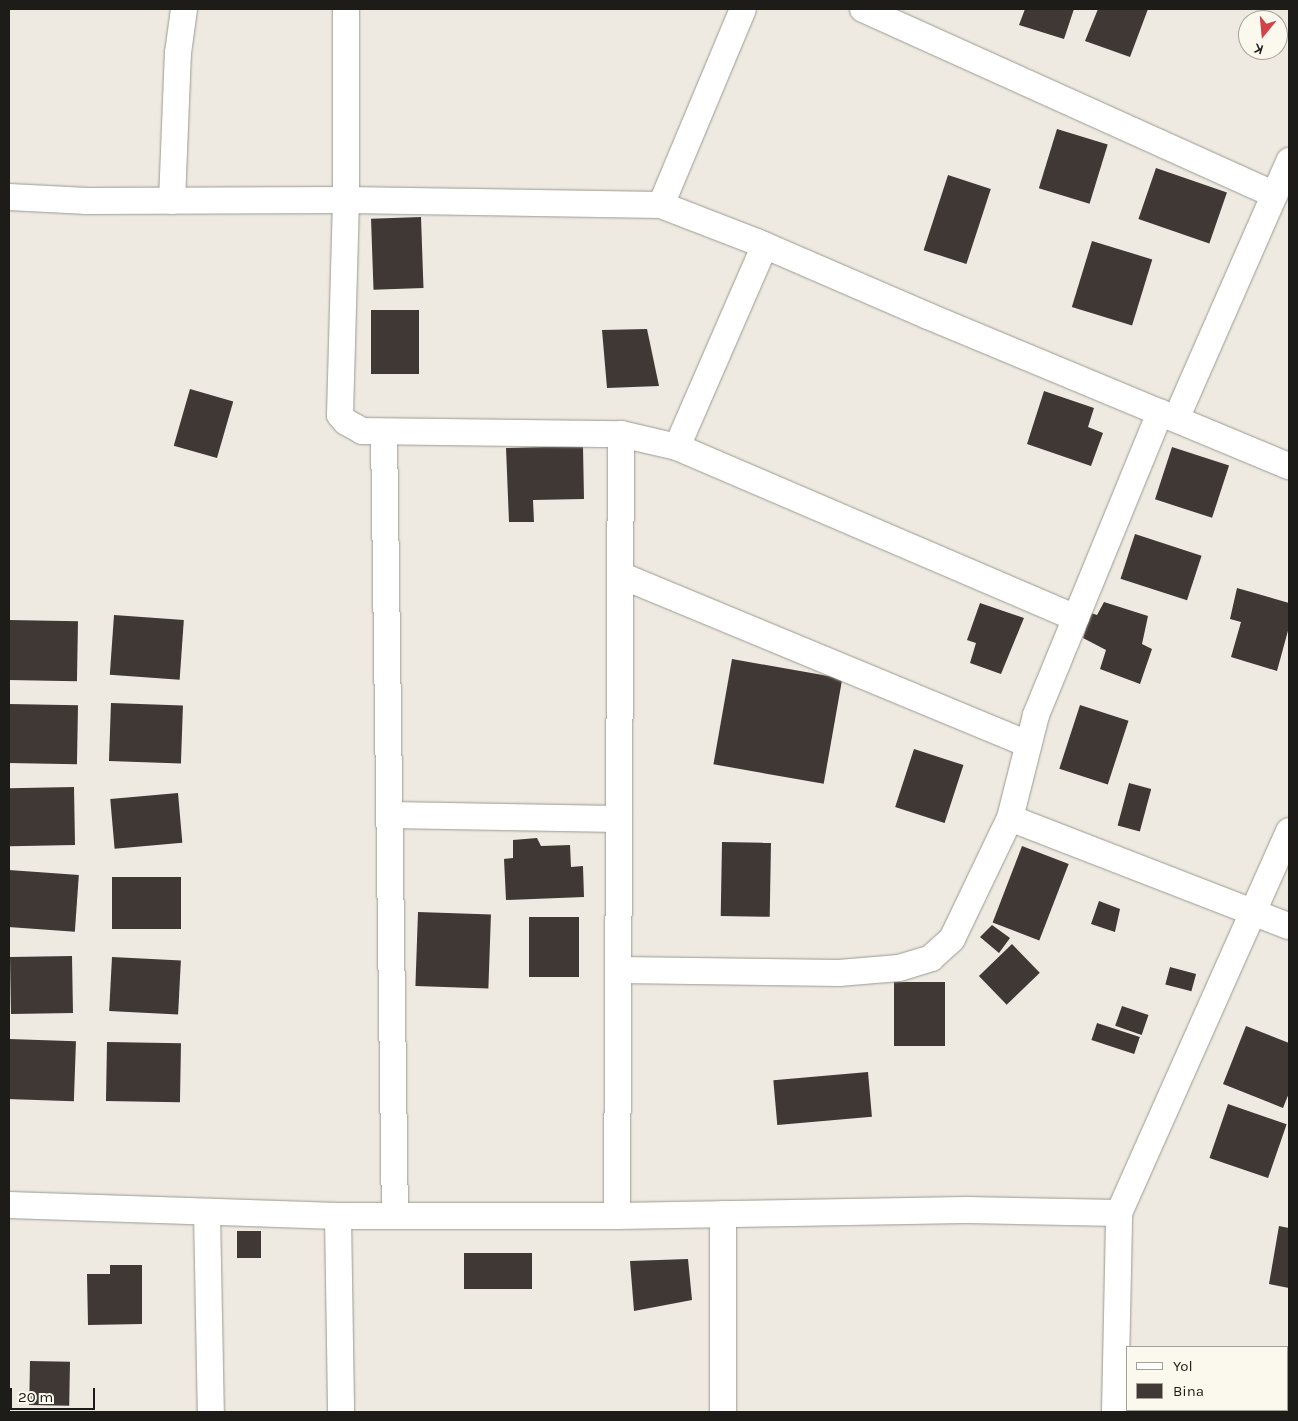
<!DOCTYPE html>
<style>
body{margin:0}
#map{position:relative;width:1298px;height:1421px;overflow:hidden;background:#eeeae1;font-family:Karla,sans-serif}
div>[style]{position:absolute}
.building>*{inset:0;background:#403834;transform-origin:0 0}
.roads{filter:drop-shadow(0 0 1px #9c9991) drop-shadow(0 0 1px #9c9991)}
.minor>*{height:26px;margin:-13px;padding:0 13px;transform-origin:13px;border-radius:13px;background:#fff}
span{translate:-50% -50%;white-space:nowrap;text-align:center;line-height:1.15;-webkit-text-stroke:5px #fbf8ee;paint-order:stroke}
.frame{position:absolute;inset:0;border:10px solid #1d1c18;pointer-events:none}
.legend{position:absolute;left:1126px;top:1346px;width:162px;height:65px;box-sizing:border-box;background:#fbf8ee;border:1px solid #a2a098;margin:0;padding:6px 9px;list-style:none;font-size:15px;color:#1d1c18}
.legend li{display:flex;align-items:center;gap:10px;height:25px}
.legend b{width:25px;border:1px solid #a2a098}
.north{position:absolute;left:1238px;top:10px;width:50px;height:50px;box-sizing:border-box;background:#fbf8ee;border:1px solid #a2a098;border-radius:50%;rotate:197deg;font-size:14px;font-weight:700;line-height:20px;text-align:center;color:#1d1c18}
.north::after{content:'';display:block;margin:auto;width:18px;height:22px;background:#d24348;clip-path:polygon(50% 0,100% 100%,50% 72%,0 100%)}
.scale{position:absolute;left:10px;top:1388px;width:85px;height:22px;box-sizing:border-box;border:2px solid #1d1c18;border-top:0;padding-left:6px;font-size:15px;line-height:18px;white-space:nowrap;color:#1d1c18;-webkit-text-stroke:4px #fbf8ee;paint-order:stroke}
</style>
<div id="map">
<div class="building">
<i style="clip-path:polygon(1025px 9px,1074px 9px,1064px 39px,1019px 25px)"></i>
<i style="clip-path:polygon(1098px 9px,1148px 9px,1130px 57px,1085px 41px)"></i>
<i style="left:1057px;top:129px;width:53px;height:62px;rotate:17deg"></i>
<i style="left:1156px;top:168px;width:75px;height:54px;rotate:19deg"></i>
<i style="left:948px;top:175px;width:45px;height:79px;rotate:18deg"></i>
<i style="left:421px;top:217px;width:71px;height:50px;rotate:88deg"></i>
<i style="left:1092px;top:241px;width:63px;height:69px;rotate:17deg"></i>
<i style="left:371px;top:310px;width:48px;height:64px"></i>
<i style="clip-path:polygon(647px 329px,659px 386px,607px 388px,602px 330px)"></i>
<i style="left:190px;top:389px;width:45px;height:59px;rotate:16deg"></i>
<i style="clip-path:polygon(1044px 391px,1094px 408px,1088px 427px,1103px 433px,1091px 466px,1027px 444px)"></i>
<i style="clip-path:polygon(583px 446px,584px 499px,533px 500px,534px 522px,509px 522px,506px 448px)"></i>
<i style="left:1172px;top:447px;width:60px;height:55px;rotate:18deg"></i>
<i style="left:1135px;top:534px;width:70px;height:47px;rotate:18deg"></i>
<i style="clip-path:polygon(1237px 588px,1289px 603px,1289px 627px,1277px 671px,1231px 657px,1241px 622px,1230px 619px)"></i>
<i style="clip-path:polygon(1104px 602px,1148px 616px,1142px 644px,1152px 649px,1140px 684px,1100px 669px,1106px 650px,1083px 638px,1091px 613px,1097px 615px)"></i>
<i style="clip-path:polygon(980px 603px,1024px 618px,1001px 674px,970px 663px,976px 643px,967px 640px)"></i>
<i style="left:114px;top:615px;width:70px;height:60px;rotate:4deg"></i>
<i style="left:9px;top:620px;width:69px;height:60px;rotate:1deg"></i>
<i style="left:732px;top:659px;width:112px;height:107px;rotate:10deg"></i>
<i style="left:111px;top:703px;width:72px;height:58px;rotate:2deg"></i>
<i style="left:9px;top:704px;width:69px;height:59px;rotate:1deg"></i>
<i style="left:1080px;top:705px;width:51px;height:67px;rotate:18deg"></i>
<i style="left:914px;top:749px;width:52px;height:61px;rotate:18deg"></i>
<i style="left:1129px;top:783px;width:23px;height:44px;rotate:15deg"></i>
<i style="left:74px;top:787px;width:58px;height:65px;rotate:89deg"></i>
<i style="left:178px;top:793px;width:50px;height:68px;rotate:85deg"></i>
<i style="clip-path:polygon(537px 838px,541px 846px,570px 845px,571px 867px,583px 866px,584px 897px,506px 900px,504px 859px,513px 858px,513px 840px)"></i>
<i style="left:722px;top:842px;width:49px;height:74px;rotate:1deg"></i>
<i style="left:1022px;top:846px;width:50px;height:82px;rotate:21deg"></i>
<i style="left:9px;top:870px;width:70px;height:57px;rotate:4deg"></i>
<i style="left:112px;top:877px;width:69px;height:52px"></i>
<i style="clip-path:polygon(1099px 901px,1120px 909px,1115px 932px,1091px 924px)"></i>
<i style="left:418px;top:912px;width:73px;height:74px;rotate:2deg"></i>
<i style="left:529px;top:917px;width:50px;height:60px"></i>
<i style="clip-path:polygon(992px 925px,1010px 938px,999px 953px,980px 937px)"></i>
<i style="left:1012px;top:944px;width:40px;height:46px;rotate:46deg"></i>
<i style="left:72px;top:956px;width:57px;height:62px;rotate:89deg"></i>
<i style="left:112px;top:957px;width:69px;height:54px;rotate:3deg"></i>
<i style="left:1170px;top:967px;width:27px;height:18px;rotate:15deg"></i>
<i style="left:894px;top:982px;width:51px;height:64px"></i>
<i style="left:1122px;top:1006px;width:28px;height:21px;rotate:19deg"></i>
<i style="left:1097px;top:1023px;width:45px;height:18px;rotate:18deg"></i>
<i style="clip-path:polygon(1246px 1026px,1289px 1043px,1289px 1093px,1283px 1108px,1223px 1084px)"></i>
<i style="left:9px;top:1039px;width:67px;height:60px;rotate:2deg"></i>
<i style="left:107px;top:1042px;width:74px;height:59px;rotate:1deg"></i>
<i style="left:868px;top:1072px;width:45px;height:95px;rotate:85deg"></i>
<i style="left:1228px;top:1104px;width:62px;height:57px;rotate:19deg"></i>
<i style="clip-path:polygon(1279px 1226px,1289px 1228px,1289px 1288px,1269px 1284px)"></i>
<i style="left:237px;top:1231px;width:24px;height:27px"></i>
<i style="left:464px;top:1253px;width:68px;height:36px"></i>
<i style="clip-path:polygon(688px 1259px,692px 1300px,634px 1311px,630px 1261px)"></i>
<i style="clip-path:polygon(110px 1265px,142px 1265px,142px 1324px,88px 1325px,87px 1274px,110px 1274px)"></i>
<i style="left:30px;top:1361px;width:40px;height:44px;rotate:1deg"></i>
</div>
<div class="roads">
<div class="minor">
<i style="left:346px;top:9px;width:191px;rotate:90deg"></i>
<i style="left:346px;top:200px;width:215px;rotate:91.6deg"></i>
<i style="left:340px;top:415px;width:9px;rotate:49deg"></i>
<i style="left:346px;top:422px;width:18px;rotate:29deg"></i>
<i style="left:362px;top:431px;width:259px;rotate:0.7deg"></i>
<i style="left:621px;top:434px;width:57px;rotate:13.1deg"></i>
<i style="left:677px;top:447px;width:220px;rotate:-66.5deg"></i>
<i style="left:863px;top:9px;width:451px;rotate:24.3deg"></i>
<i style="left:9px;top:197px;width:78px;rotate:2.9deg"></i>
<i style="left:87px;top:201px;width:259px;rotate:-0.2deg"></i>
<i style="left:346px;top:200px;width:315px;rotate:0.9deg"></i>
<i style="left:661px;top:205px;width:103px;rotate:21.1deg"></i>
<i style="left:757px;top:242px;width:186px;rotate:23.4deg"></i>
<i style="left:928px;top:316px;width:391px;rotate:22.6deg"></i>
<i style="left:172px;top:201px;width:148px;rotate:-87.7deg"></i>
<i style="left:178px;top:53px;width:44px;rotate:-82.2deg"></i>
<i style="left:661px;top:205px;width:212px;rotate:-67.3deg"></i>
<i style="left:1176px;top:419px;width:282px;rotate:-66.3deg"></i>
<i style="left:384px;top:432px;width:784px;rotate:89.2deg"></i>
<i style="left:677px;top:447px;width:434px;rotate:23.2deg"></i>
<i style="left:620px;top:575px;width:442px;rotate:22.5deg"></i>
<i style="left:389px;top:815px;width:230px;rotate:1deg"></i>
<i style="left:1010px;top:818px;width:299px;rotate:21.2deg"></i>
<i style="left:619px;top:970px;width:220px;rotate:0.8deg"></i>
<i style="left:839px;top:973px;width:60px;rotate:-4.8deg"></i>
<i style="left:899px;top:968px;width:34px;rotate:-17deg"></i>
<i style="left:931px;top:958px;width:28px;rotate:-42deg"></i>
<i style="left:952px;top:939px;width:134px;rotate:-64.4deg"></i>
<i style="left:1010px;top:818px;width:106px;rotate:-75.8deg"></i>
<i style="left:1036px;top:715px;width:327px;rotate:-67.7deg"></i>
<i style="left:9px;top:1205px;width:329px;rotate:1.9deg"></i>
<i style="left:338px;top:1216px;width:279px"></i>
<i style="left:617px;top:1216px;width:349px;rotate:-1deg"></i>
<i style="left:966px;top:1210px;width:153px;rotate:1.1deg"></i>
<i style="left:207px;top:1212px;width:200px;rotate:88.9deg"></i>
<i style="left:338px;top:1216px;width:196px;rotate:89.1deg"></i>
<i style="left:617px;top:1216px;width:782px;rotate:-89.71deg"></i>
<i style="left:723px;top:1412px;width:198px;rotate:-90deg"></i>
<i style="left:1115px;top:1412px;width:199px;rotate:-88.8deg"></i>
<i style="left:1119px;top:1213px;width:418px;rotate:-66deg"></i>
</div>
</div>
<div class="frame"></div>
<ul class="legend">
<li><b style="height:6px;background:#fff"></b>Yol</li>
<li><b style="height:14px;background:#403834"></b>Bina</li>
</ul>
<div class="north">K</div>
<div class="scale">20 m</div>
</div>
